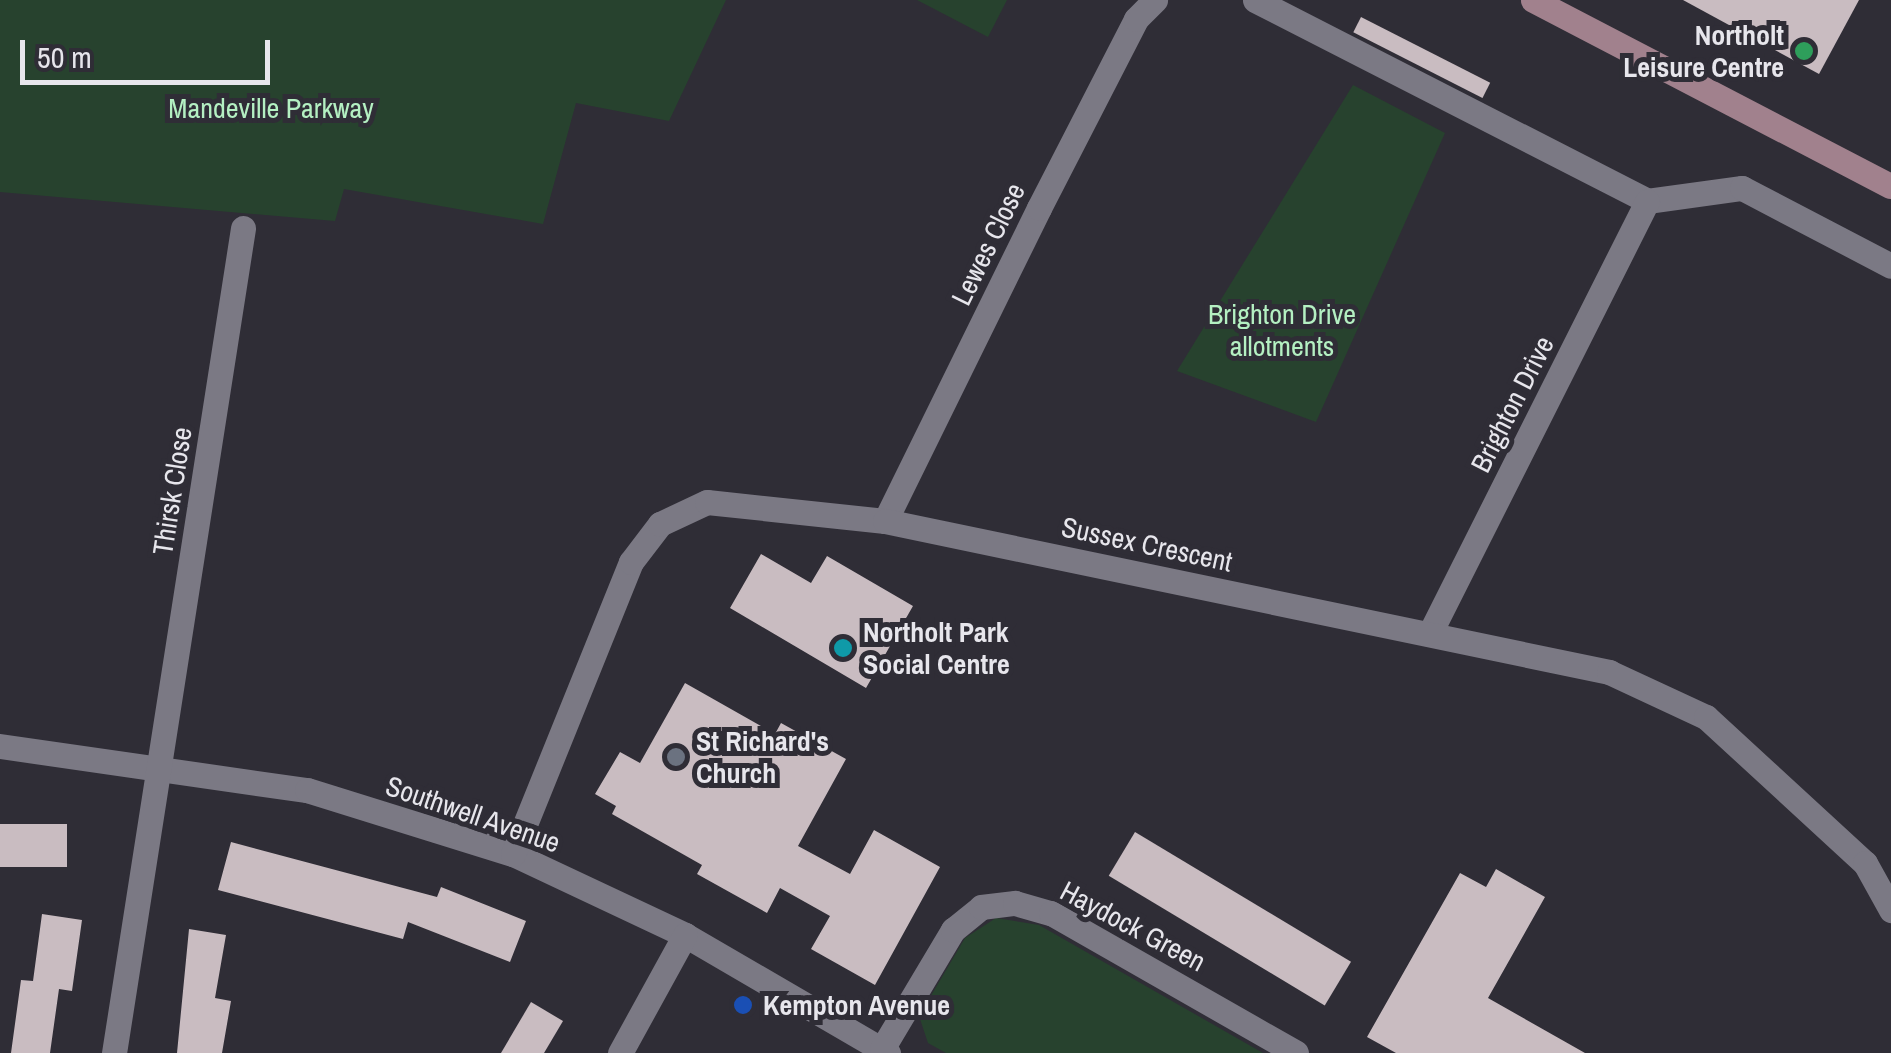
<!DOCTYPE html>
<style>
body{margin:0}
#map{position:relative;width:1891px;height:1053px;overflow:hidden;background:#2f2d36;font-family:"Archivo Narrow",sans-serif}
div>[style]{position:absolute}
.green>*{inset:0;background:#27422e}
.building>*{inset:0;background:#c9bcc1;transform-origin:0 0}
.street>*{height:25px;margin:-12.5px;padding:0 12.5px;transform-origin:12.5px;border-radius:12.5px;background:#7b7984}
.secondary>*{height:25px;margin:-12.5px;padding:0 12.5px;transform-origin:12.5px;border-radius:12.5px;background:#a1818d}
.dots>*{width:28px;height:28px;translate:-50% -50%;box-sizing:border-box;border:5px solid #2f2d36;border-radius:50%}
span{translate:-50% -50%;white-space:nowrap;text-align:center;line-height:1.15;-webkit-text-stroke:10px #2f2d36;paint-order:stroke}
.poi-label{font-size:28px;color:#e7e6ec;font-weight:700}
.right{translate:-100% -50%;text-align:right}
.left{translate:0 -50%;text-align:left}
.park-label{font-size:28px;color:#b4f0c2}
.street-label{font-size:28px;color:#e7e6ec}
.scale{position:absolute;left:20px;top:40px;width:250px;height:45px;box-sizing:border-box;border:5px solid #e7e6ec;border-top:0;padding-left:12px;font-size:30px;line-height:35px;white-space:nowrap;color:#e7e6ec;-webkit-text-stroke:8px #2f2d36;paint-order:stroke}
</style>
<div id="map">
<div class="green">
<i style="clip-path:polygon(0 0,726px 0,669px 121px,576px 103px,543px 224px,344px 189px,335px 221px,0 192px)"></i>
<i style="clip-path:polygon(917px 0,1007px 0,988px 37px)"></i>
<i style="clip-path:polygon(1353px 85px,1445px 133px,1316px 422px,1177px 371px)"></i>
<i style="clip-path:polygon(996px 918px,1039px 925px,1263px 1053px,946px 1053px,928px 1043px,919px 1016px,965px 938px)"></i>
</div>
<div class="building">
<i style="clip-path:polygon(1683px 0,1859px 0,1819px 74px)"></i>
<i style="left:1361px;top:17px;width:145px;height:17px;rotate:27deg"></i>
<i style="clip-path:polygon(761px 554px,811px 583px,827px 556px,913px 606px,866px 688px,730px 608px)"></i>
<i style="clip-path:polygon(685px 683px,775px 734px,781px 723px,846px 759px,798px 846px,850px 874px,874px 830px,940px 867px,875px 985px,811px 949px,830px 916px,780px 888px,767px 913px,697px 874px,702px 865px,612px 814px,616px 806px,595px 794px,620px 752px,640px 763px)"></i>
<i style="left:0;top:824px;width:67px;height:43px"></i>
<i style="left:1135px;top:832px;width:252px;height:51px;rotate:31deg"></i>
<i style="clip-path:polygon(231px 842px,437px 897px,441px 887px,526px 921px,510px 962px,408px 922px,403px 939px,218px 890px)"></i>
<i style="clip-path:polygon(1496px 869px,1545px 897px,1488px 998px,1585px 1053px,1396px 1053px,1367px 1037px,1460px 873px,1486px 887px)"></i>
<i style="clip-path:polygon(42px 914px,82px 920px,72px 991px,59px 989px,50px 1053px,11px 1053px,21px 980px,33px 981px)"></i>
<i style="clip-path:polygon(189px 929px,226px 935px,215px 998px,231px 1001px,222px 1053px,177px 1053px)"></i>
<i style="clip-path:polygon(531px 1002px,563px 1021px,544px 1053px,501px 1053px)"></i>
</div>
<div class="street">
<i style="left:1255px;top:0;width:441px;rotate:27.1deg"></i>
<i style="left:1647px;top:201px;width:96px;rotate:-7.8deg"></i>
<i style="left:1742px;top:188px;width:168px;rotate:27.6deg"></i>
<i style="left:885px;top:521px;width:349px;rotate:-63.8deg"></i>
<i style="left:1039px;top:208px;width:212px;rotate:-62.8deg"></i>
<i style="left:1136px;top:19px;width:27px;rotate:-45deg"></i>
<i style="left:1430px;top:633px;width:483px;rotate:-63.3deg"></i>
<i style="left:0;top:746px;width:310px;rotate:8.2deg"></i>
<i style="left:307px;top:790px;width:216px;rotate:17.3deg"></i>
<i style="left:513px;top:854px;width:190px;rotate:25.2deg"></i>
<i style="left:685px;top:935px;width:235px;rotate:30.2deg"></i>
<i style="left:513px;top:854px;width:315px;rotate:-68deg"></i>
<i style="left:631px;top:562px;width:48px;rotate:-52.7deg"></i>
<i style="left:660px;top:524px;width:52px;rotate:-25.1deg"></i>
<i style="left:707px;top:502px;width:179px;rotate:6.1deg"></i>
<i style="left:885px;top:521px;width:740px;rotate:11.78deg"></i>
<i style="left:1609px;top:672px;width:107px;rotate:24.9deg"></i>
<i style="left:1706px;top:717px;width:216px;rotate:42.6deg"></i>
<i style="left:1865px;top:863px;width:54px;rotate:61deg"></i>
<i style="left:882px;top:1049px;width:139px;rotate:-59.2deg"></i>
<i style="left:953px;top:930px;width:36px;rotate:-39deg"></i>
<i style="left:981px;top:907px;width:34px;rotate:-7deg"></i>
<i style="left:1015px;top:903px;width:37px;rotate:16deg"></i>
<i style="left:1051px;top:913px;width:282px;rotate:29.7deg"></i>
<i style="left:114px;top:1053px;width:835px;rotate:-81.11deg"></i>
<i style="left:620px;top:1053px;width:135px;rotate:-61.2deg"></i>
</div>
<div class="secondary">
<i style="left:1533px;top:0;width:403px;rotate:27.5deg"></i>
</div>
<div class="dots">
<i style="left:1804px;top:51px;background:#2e9e5b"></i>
<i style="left:843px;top:648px;background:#0f9aa8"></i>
<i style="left:676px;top:757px;background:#6b7280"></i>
<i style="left:743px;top:1005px;background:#1a4fb4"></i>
</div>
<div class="poi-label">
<span class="right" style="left:1784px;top:51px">Northolt<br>Leisure Centre</span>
<span class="left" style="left:863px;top:648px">Northolt Park<br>Social Centre</span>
<span class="left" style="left:696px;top:757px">St Richard's<br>Church</span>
<span class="left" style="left:763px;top:1005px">Kempton Avenue</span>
</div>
<div class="park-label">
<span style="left:271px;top:108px">Mandeville Parkway</span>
<span style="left:1282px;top:330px">Brighton Drive<br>allotments</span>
</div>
<div class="street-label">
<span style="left:988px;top:244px;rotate:-64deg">Lewes Close</span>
<span style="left:1512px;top:404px;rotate:-63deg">Brighton Drive</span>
<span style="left:172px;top:491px;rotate:-81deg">Thirsk Close</span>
<span style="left:1147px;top:544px;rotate:12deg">Sussex Crescent</span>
<span style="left:473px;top:814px;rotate:19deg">Southwell Avenue</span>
<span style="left:1133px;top:926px;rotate:28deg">Haydock Green</span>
</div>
<div class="scale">50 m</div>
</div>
